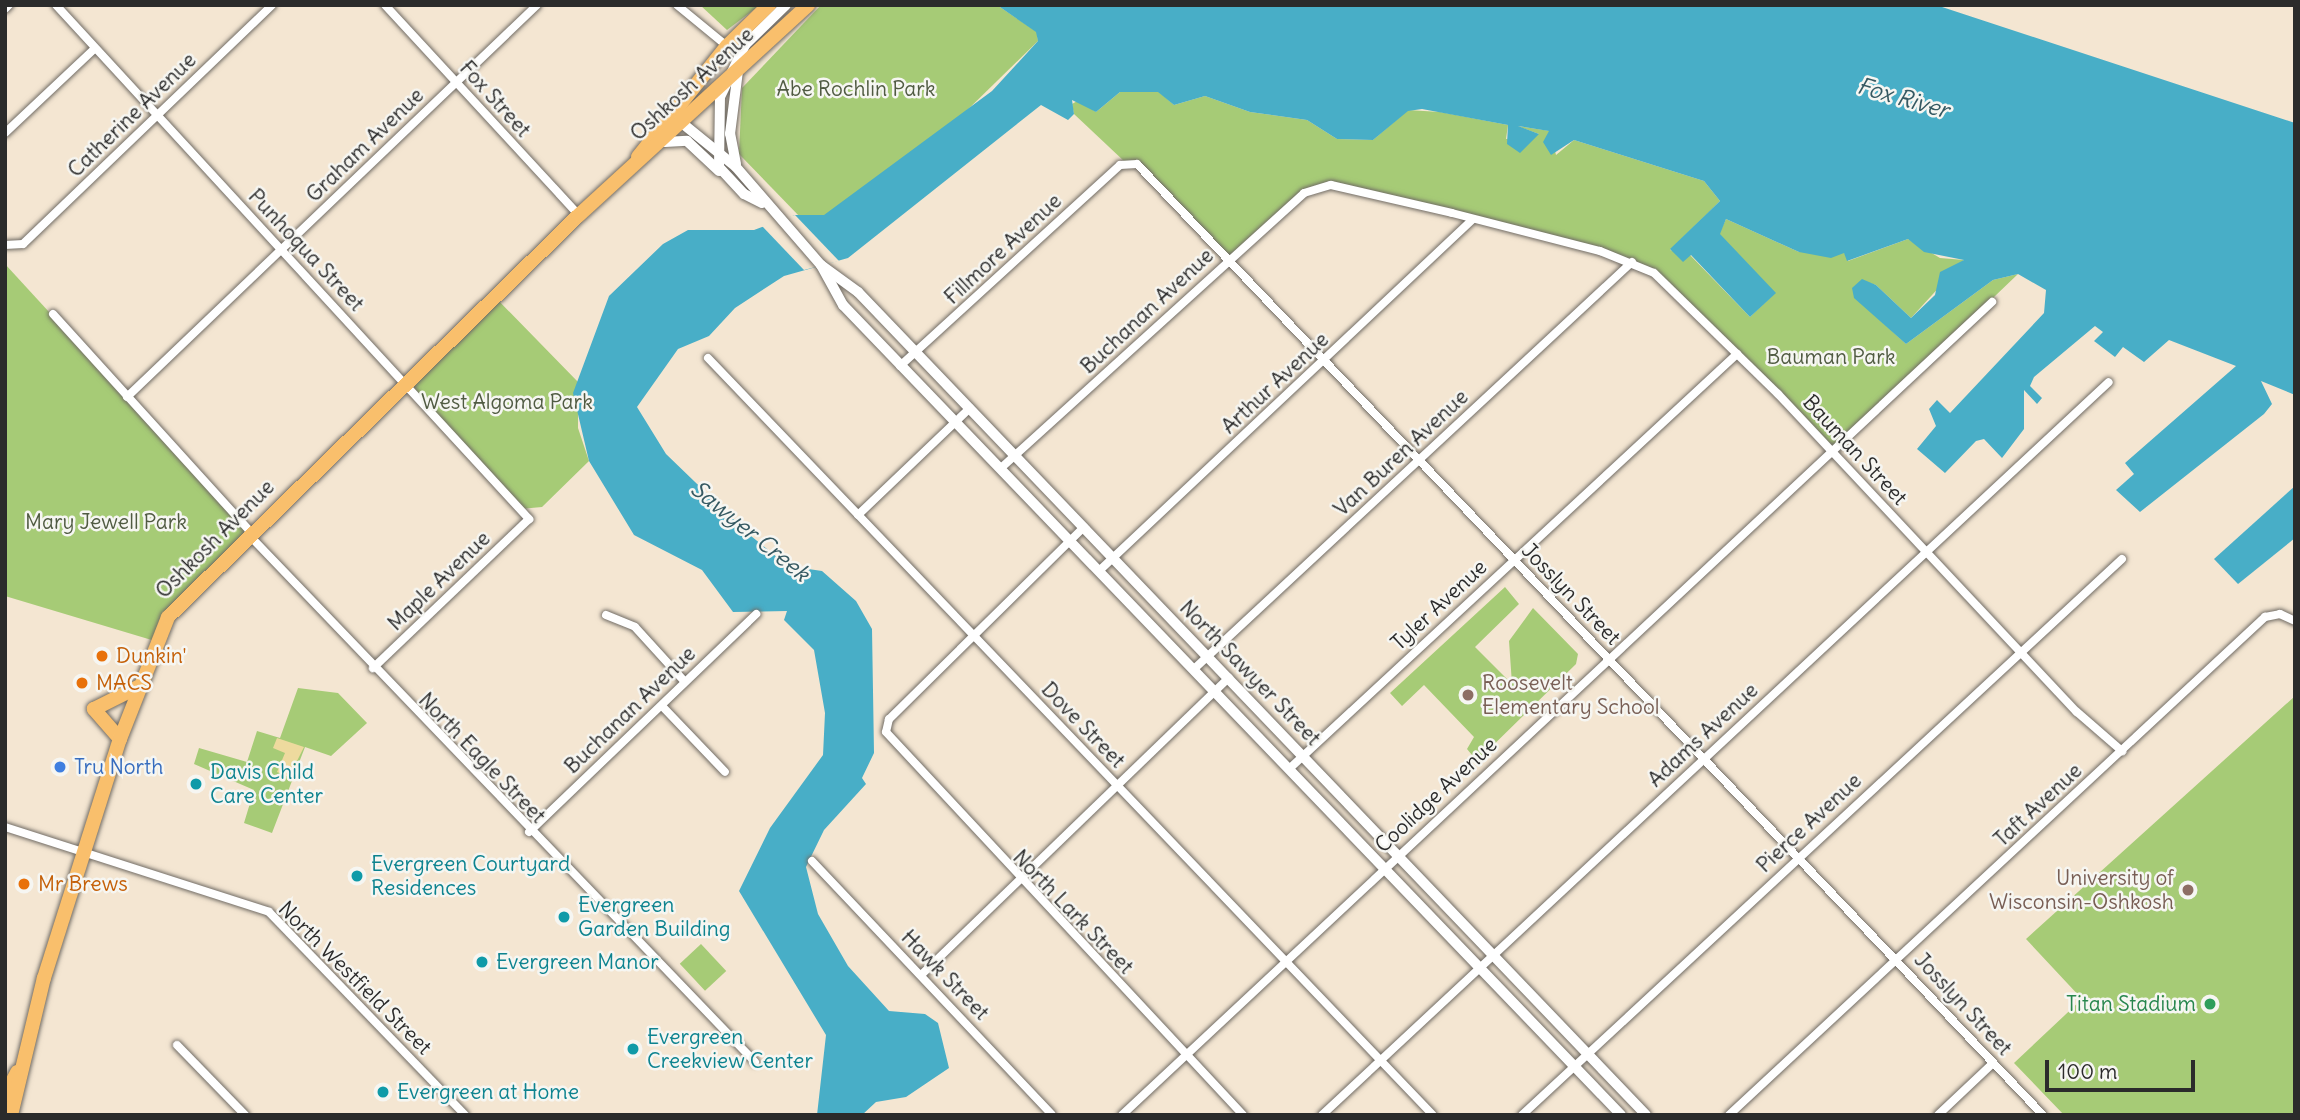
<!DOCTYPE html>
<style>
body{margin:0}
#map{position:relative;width:2300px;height:1120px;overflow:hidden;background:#f4e6d2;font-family:Delius,sans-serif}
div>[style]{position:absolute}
.green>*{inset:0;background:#a6cb76;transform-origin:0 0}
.sand>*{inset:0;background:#eeda9e}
.water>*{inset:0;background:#48aec7}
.pier>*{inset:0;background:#f4e6d2}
.roads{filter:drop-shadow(0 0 2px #716c65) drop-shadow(0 0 2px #716c65)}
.minor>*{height:8px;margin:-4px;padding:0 4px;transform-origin:4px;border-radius:4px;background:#fff}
.tertiary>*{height:10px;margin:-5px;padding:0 5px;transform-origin:5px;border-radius:5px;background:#fff}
.primary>*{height:14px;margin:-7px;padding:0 7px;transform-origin:7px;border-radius:7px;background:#f9bf6c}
.dots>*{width:19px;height:19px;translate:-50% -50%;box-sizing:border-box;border:4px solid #f6f6f2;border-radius:50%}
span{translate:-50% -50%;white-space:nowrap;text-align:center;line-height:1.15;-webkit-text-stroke:5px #f6f6f2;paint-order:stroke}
.street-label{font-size:21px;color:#2b2b2b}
.park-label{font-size:21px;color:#505b42}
.food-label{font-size:21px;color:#c56008}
.left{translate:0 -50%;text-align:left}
.education-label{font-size:21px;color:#785e54}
.right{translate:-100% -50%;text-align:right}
.shop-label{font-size:21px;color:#366cbe}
.culture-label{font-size:21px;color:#0d838f}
.leisure-label{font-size:21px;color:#27864d}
.water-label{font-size:23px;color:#355962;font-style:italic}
.frame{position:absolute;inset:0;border:7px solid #2b2b2b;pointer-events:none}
.scale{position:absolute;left:2045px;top:1060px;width:150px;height:32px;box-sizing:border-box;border:4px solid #2b2b2b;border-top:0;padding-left:9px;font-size:21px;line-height:24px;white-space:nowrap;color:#2b2b2b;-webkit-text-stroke:5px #f6f6f2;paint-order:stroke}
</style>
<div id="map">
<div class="green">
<i style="clip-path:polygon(700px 5px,760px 5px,727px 30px)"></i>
<i style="clip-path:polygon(821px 5px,997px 5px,1037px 32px,1038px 41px,954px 123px,824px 216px,800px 217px,739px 154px,742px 88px)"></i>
<i style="clip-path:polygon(1158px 91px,1174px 105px,1205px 96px,1250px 112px,1307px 120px,1337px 139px,1373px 140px,1408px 110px,1440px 112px,1508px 125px,1506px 139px,1539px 134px,1517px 126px,1550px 131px,1556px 155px,1574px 140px,1704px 181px,1720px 201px,1670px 250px,1690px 255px,1750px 317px,1775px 293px,1719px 234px,1726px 219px,1799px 252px,1844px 252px,1848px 261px,1908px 239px,1940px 258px,1964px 260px,1911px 318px,1876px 285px,1869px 283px,1857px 299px,1906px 344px,1993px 280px,2018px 274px,1833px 451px,1670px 286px,1627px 260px,1331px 185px,1313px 188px,1229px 259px,1137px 164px,1125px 162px,1074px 114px,1072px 104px,1079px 100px,1096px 112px,1120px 92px)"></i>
<i style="clip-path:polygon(5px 264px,250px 531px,155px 641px,5px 596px)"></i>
<i style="clip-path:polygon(494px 296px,578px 382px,578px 428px,589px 461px,542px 507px,520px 509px,404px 384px)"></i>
<i style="clip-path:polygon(1505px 587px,1519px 604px,1475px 647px,1512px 684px,1509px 641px,1533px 608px,1578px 654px,1576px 664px,1477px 761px,1467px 749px,1474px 737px,1424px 685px,1402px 706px,1390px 693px)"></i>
<i style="clip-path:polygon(298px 688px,338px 693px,367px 723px,331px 756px,305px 747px,272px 833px,244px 823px,254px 790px,194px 764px,199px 748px,247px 762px,257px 731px,280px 738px)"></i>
<i style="clip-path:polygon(2295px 696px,2295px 1115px,2064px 1115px,2014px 1063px,2082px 999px,2026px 939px)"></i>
<i style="left:701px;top:944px;width:37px;height:29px;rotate:47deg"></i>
</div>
<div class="sand">
<i style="clip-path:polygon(277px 738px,304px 747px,289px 777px,277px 772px,285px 753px,273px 748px)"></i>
</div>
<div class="water">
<i style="clip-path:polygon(997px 5px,1936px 5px,2295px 123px,2295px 395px,2261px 381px,2272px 404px,2264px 414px,2140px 512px,2116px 490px,2134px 474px,2125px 463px,2236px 366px,2169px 340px,2144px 362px,2123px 347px,2115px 357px,2094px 341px,2103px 332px,2095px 326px,2034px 377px,2030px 386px,2042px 398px,2037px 404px,2024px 390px,2024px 429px,2002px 458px,1984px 439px,1976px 441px,1945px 473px,1917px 449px,1936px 426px,1929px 409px,1937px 400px,1950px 413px,2044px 313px,2046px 290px,2018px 274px,1993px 280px,1906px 344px,1854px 298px,1852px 288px,1862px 279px,1876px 285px,1911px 318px,1935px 295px,1940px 272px,1964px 260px,1924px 252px,1908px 239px,1847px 261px,1844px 253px,1831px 258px,1799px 252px,1726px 219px,1720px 234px,1776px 293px,1750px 317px,1691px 255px,1683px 262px,1670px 249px,1720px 201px,1704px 181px,1574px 140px,1551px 155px,1543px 142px,1549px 131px,1518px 126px,1539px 134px,1520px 153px,1507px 144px,1508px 125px,1422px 109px,1408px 111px,1373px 140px,1337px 139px,1307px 120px,1250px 112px,1205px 96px,1174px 105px,1158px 92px,1120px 92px,1096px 112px,1072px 100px,1074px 114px,1068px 120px,1041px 105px,848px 258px,784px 276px,735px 308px,709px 336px,678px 349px,637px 407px,666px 454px,751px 536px,788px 566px,822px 571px,856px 601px,872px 629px,874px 753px,862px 778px,866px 784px,824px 830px,806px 867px,818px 914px,848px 966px,889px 1011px,925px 1014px,938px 1023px,949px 1068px,906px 1097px,876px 1102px,862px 1115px,817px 1115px,826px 1035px,739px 891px,770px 828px,823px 755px,825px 713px,814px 650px,784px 620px,787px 611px,733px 612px,702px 570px,634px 535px,589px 461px,573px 393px,609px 296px,663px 244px,688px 230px,754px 230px,795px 215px,824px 215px,992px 91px,1038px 41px,1036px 32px)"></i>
<i style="clip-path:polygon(2295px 486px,2295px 538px,2238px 584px,2214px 559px)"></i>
</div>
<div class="pier">
<i style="clip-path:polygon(795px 215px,839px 261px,804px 270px,760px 224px)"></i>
</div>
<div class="roads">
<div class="minor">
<i style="left:56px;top:5px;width:699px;rotate:47.38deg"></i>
<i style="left:529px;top:519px;width:216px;rotate:136.3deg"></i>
<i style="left:385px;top:5px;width:286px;rotate:47.3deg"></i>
<i style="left:677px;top:5px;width:65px;rotate:39.4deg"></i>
<i style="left:5px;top:9px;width:6px;rotate:-45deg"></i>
<i style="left:5px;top:133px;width:122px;rotate:-43.3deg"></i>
<i style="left:5px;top:245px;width:18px;rotate:-3deg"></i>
<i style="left:23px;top:244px;width:345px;rotate:-43.8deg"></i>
<i style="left:53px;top:314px;width:293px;rotate:47.8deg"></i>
<i style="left:708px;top:358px;width:1048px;rotate:46.24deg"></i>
<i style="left:900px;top:366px;width:298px;rotate:-42.4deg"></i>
<i style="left:1120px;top:165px;width:17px;rotate:-3deg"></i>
<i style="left:1137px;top:164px;width:1313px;rotate:46.39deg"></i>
<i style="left:127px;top:397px;width:567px;rotate:-43.71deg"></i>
<i style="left:1001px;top:468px;width:409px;rotate:-42.2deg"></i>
<i style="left:1304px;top:193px;width:28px;rotate:-17deg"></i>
<i style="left:1331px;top:185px;width:124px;rotate:13deg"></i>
<i style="left:1452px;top:213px;width:153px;rotate:14.4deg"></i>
<i style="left:1600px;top:251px;width:58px;rotate:22.2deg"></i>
<i style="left:1654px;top:273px;width:173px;rotate:44.3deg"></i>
<i style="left:1778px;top:394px;width:436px;rotate:46.8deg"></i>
<i style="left:2077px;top:712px;width:60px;rotate:40.9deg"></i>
<i style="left:858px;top:515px;width:155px;rotate:-43.7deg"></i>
<i style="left:1084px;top:527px;width:274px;rotate:135.4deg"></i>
<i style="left:889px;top:719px;width:13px;rotate:103deg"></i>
<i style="left:886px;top:732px;width:524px;rotate:47.01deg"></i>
<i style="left:248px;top:534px;width:732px;rotate:46.16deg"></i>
<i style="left:1100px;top:570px;width:512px;rotate:-43.26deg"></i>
<i style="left:606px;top:615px;width:31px;rotate:22deg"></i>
<i style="left:635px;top:627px;width:74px;rotate:47.7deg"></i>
<i style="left:1194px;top:669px;width:598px;rotate:-42.9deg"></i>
<i style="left:662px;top:706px;width:91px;rotate:46.3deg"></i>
<i style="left:1289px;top:769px;width:611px;rotate:-42.81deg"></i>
<i style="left:5px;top:827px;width:277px;rotate:17.8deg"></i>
<i style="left:269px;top:912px;width:282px;rotate:46deg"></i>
<i style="left:529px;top:832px;width:315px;rotate:-43.8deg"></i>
<i style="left:812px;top:861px;width:349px;rotate:46.6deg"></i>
<i style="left:921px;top:975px;width:428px;rotate:-44deg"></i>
<i style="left:177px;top:1045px;width:98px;rotate:45.8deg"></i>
<i style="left:1122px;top:1115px;width:1191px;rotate:-43.06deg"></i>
<i style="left:1322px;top:1115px;width:1075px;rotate:-42.97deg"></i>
<i style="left:1522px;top:1115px;width:818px;rotate:-42.82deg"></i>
<i style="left:1729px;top:1115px;width:732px;rotate:-42.9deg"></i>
<i style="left:2265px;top:617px;width:15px;rotate:-11deg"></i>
<i style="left:2280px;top:614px;width:17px;rotate:25deg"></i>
<i style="left:1938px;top:1115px;width:76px;rotate:-43.4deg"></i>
</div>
<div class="tertiary">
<i style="left:677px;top:119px;width:76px;rotate:39.1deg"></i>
<i style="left:736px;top:167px;width:130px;rotate:49.1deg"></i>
<i style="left:821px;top:265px;width:46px;rotate:36.1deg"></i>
<i style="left:858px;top:292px;width:1139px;rotate:46.24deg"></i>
<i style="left:665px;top:142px;width:22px;rotate:-3deg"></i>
<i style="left:687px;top:141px;width:44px;rotate:43.2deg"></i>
<i style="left:736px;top:164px;width:31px;rotate:-101deg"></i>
<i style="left:730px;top:134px;width:64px;rotate:-82.8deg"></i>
<i style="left:762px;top:203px;width:20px;rotate:-153deg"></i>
<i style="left:744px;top:194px;width:37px;rotate:-133deg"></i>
<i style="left:719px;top:167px;width:70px;rotate:-89.2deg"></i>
<i style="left:720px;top:97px;width:58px;rotate:-64.3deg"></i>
<i style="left:745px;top:45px;width:57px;rotate:-44.3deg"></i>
<i style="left:821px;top:265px;width:46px;rotate:61.2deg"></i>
<i style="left:843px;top:305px;width:1123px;rotate:46.15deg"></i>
</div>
<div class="primary">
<i style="left:638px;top:157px;width:142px;rotate:-51.3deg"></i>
<i style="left:727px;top:46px;width:59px;rotate:-44.3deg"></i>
<i style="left:120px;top:739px;width:40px;rotate:-131deg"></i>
<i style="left:94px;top:709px;width:49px;rotate:-26.6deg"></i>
<i style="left:5px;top:1095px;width:26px;rotate:-62deg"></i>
<i style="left:11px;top:1115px;width:141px;rotate:-76.5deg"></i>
<i style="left:44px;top:978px;width:251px;rotate:-72.4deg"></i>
<i style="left:120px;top:739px;width:131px;rotate:-68.5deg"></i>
<i style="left:168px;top:617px;width:575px;rotate:-44.37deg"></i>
<i style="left:579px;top:215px;width:311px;rotate:-42.5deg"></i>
</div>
</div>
<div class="dots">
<i style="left:102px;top:656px;background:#e8710a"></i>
<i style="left:82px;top:683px;background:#e8710a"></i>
<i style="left:1468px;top:695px;background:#8d6e63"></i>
<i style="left:60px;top:767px;background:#3f7fe0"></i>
<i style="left:196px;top:784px;background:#0f9aa8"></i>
<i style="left:357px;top:876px;background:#0f9aa8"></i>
<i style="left:24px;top:884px;background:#e8710a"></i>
<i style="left:2188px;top:890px;background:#8d6e63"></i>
<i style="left:564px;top:917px;background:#0f9aa8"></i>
<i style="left:482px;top:962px;background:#0f9aa8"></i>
<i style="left:2210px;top:1004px;background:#2e9e5b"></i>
<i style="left:633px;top:1049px;background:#0f9aa8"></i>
<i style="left:383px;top:1092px;background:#0f9aa8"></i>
</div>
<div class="street-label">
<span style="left:692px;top:84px;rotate:-42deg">Oshkosh Avenue</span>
<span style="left:495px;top:99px;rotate:48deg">Fox Street</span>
<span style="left:132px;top:115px;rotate:-44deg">Catherine Avenue</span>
<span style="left:365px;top:145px;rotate:-44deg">Graham Avenue</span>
<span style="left:1003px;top:249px;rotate:-43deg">Fillmore Avenue</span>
<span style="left:306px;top:250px;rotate:47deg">Punhoqua Street</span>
<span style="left:1147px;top:311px;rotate:-43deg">Buchanan Avenue</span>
<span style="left:1275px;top:383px;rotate:-43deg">Arthur Avenue</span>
<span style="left:1855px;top:450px;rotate:47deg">Bauman Street</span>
<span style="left:1401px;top:453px;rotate:-43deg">Van Buren Avenue</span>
<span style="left:215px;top:539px;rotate:-45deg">Oshkosh Avenue</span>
<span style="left:439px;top:581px;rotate:-44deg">Maple Avenue</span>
<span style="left:1571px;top:594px;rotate:46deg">Josslyn Street</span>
<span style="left:1439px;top:605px;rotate:-43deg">Tyler Avenue</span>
<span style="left:1250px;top:673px;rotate:46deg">North Sawyer Street</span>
<span style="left:630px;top:710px;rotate:-44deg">Buchanan Avenue</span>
<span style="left:1083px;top:725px;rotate:46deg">Dove Street</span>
<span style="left:1703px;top:735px;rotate:-43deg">Adams Avenue</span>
<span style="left:482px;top:758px;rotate:46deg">North Eagle Street</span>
<span style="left:1436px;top:795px;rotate:-43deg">Coolidge Avenue</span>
<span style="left:2038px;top:805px;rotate:-43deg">Taft Avenue</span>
<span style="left:1809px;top:823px;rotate:-43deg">Pierce Avenue</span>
<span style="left:1073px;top:912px;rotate:46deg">North Lark Street</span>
<span style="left:945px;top:975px;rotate:46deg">Hawk Street</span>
<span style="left:355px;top:978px;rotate:45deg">North Westfield Street</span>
<span style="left:1963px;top:1004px;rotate:47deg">Josslyn Street</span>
</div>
<div class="park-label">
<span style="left:856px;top:89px">Abe Rochlin Park</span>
<span style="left:1831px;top:357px">Bauman Park</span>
<span style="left:507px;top:402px">West Algoma Park</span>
<span style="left:106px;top:522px">Mary Jewell Park</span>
</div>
<div class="food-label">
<span class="left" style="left:116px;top:656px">Dunkin'</span>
<span class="left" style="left:96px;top:683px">MACS</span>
<span class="left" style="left:38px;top:884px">Mr Brews</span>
</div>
<div class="education-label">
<span class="left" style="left:1482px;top:695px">Roosevelt<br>Elementary School</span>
<span class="right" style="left:2174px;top:890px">University of<br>Wisconsin-Oshkosh</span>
</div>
<div class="shop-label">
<span class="left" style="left:74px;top:767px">Tru North</span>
</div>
<div class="culture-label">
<span class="left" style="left:210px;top:784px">Davis Child<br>Care Center</span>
<span class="left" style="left:371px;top:876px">Evergreen Courtyard<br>Residences</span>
<span class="left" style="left:578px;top:917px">Evergreen<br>Garden Building</span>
<span class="left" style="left:496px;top:962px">Evergreen Manor</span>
<span class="left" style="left:647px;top:1049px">Evergreen<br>Creekview Center</span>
<span class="left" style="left:397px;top:1092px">Evergreen at Home</span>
</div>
<div class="leisure-label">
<span class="right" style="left:2196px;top:1004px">Titan Stadium</span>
</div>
<div class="water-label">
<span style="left:1903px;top:98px;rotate:16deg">Fox River</span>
<span style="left:750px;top:531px;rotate:39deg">Sawyer Creek</span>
</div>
<div class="frame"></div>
<div class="scale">100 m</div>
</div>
